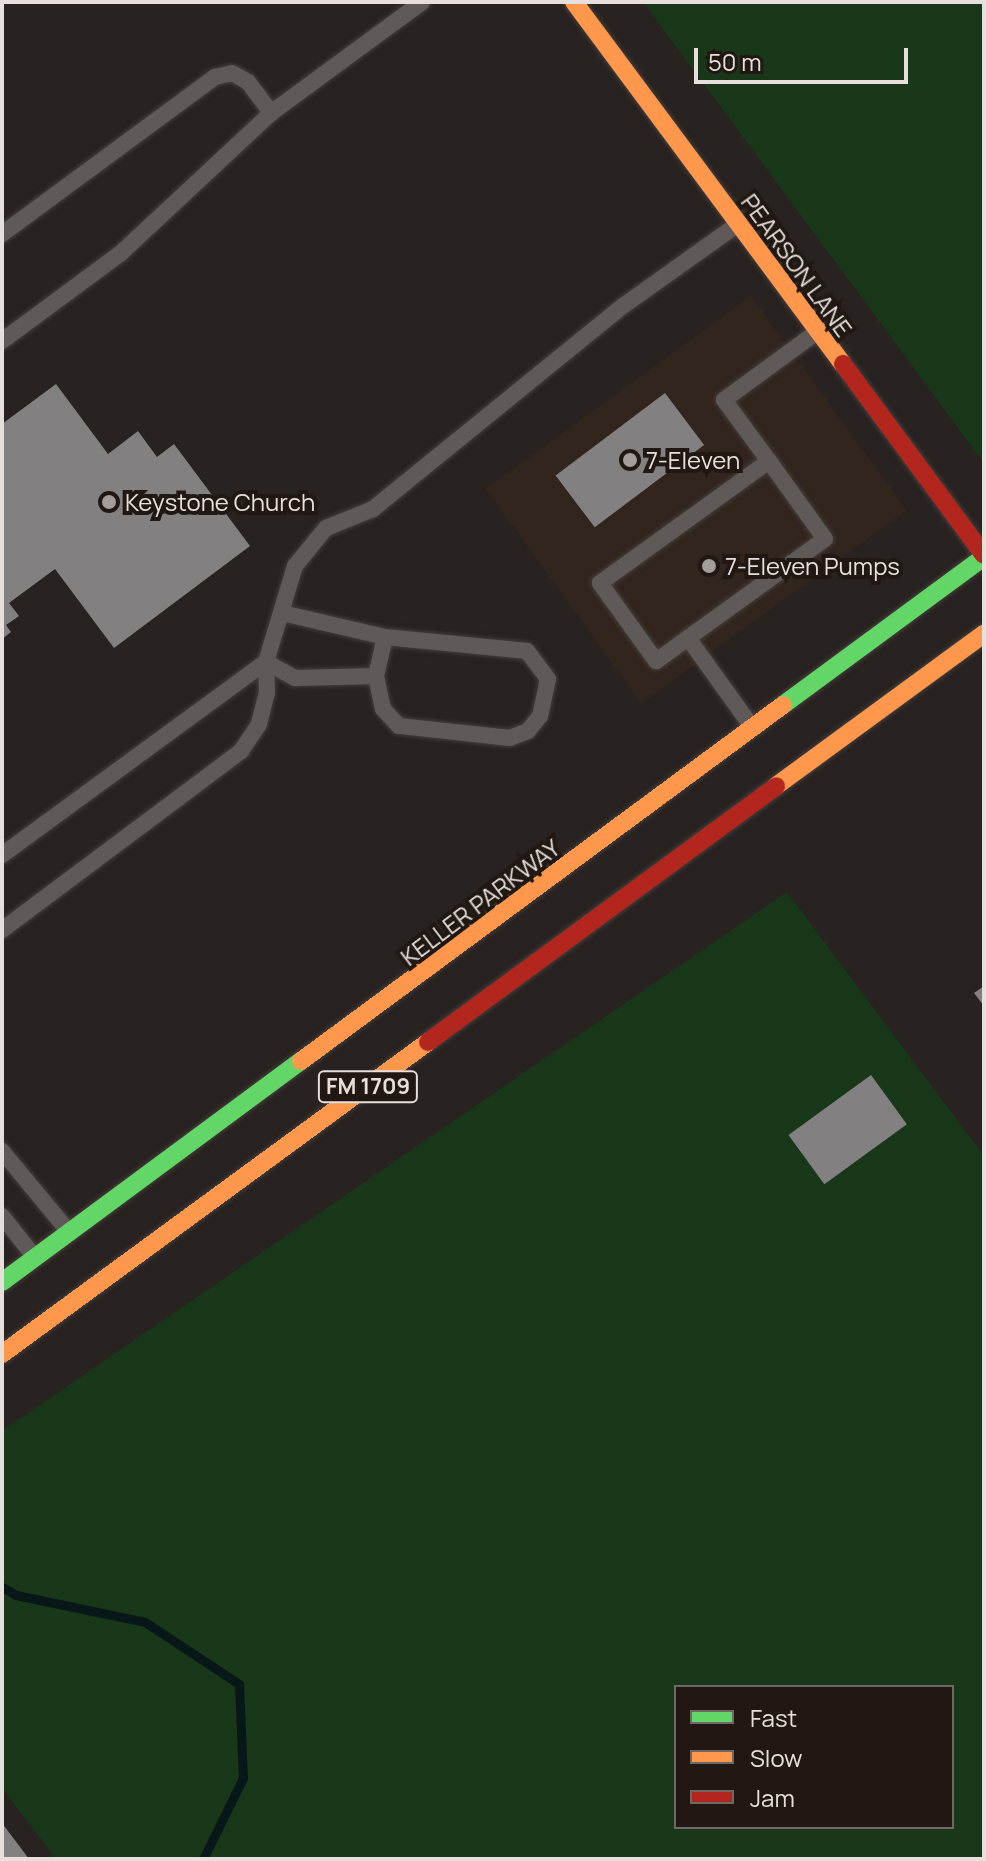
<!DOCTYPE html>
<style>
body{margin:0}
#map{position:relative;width:986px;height:1861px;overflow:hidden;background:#282220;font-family:Manrope,sans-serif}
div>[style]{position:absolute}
.built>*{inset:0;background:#32251d;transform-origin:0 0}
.green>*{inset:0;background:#193819}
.stream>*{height:9px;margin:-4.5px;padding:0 4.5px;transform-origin:4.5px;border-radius:4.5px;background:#081717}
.building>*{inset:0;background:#838081;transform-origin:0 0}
.roads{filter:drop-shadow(0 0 2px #433e3c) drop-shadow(0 0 2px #433e3c)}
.lane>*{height:16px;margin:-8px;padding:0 8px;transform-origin:8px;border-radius:8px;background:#5f5a58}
.fast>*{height:18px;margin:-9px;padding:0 9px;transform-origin:9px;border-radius:9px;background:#63d668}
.slow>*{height:18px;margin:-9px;padding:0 9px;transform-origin:9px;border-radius:9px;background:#ff974d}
.jam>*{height:18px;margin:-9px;padding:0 9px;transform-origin:9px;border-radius:9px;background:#b3261e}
.dots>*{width:22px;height:22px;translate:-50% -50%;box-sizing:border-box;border:4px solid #211813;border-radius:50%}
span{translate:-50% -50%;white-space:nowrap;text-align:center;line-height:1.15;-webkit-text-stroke:8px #211813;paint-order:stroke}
.shield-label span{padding:2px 6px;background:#211813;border:2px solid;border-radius:6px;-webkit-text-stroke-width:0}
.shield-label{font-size:22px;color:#e6dfdb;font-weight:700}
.street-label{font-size:24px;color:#e6dfdb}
.poi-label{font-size:24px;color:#e6dfdb}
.left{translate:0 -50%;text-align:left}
.frame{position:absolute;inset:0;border:4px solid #e6dfdb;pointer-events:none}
.legend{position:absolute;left:674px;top:1685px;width:280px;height:144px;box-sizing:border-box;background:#211813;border:2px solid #706863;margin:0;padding:10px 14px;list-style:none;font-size:24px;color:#e6dfdb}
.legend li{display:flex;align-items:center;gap:16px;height:40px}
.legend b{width:40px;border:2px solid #706863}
.scale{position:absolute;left:694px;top:48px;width:214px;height:36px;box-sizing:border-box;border:4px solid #e6dfdb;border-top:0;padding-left:10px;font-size:24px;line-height:28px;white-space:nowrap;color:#e6dfdb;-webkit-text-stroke:6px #211813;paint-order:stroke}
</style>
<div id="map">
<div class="built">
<i style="left:751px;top:296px;width:265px;height:328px;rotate:54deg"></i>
</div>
<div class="green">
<i style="clip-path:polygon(643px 2px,984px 2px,984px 463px)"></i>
<i style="clip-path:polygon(evenodd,787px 892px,984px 1156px,984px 1859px,56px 1859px,2px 1788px,2px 1431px,787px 892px,676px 1687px,952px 1687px,952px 1827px,676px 1827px,676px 1687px)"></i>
</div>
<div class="stream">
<i style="left:2px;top:1587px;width:16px;rotate:30deg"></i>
<i style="left:16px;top:1595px;width:132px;rotate:11.8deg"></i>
<i style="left:145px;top:1622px;width:113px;rotate:33.4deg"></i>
<i style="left:239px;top:1684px;width:94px;rotate:87.6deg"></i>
<i style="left:243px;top:1778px;width:90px;rotate:116.3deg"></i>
</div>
<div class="building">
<i style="clip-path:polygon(56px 384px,108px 454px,138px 431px,157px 457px,174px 444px,250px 546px,114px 648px,55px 569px,9px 603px,19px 616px,6px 625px,11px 632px,2px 639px,2px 424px)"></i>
<i style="left:665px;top:393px;width:65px;height:137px;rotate:53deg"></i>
<i style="clip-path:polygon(984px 986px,984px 1006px,974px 993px)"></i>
<i style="left:871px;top:1075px;width:61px;height:102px;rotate:54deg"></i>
<i style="clip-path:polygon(2px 1823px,29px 1859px,2px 1859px)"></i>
</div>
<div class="roads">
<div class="lane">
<i style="left:2px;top:234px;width:265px;rotate:-36.4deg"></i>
<i style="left:215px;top:77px;width:17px;rotate:-13deg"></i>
<i style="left:232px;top:73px;width:18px;rotate:29deg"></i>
<i style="left:248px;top:82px;width:39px;rotate:53deg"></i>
<i style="left:2px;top:341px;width:148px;rotate:-36.5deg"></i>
<i style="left:121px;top:253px;width:205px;rotate:-43deg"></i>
<i style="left:271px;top:113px;width:187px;rotate:-36.3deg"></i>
<i style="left:282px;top:613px;width:106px;rotate:13.1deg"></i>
<i style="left:385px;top:637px;width:143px;rotate:5.6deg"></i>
<i style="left:527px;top:651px;width:35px;rotate:53deg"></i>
<i style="left:548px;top:679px;width:38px;rotate:102deg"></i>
<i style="left:540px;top:716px;width:19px;rotate:129deg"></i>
<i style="left:528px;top:731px;width:19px;rotate:159deg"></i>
<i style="left:510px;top:738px;width:112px;rotate:-173.8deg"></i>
<i style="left:399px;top:726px;width:23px;rotate:-133deg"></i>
<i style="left:383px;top:709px;width:34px;rotate:-102deg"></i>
<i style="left:376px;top:676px;width:40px;rotate:-77deg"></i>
<i style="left:688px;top:638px;width:169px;rotate:-35.9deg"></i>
<i style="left:825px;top:539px;width:96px;rotate:-125.7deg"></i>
<i style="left:266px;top:662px;width:33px;rotate:29deg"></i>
<i style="left:295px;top:678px;width:81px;rotate:-1.4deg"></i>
<i style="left:752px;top:727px;width:110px;rotate:-125.7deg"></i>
<i style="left:688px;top:638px;width:39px;rotate:144deg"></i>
<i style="left:656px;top:661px;width:96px;rotate:-125.7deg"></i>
<i style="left:600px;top:583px;width:208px;rotate:-35.8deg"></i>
<i style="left:769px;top:461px;width:76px;rotate:-126.4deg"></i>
<i style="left:724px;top:400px;width:115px;rotate:-36.2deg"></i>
<i style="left:2px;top:855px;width:327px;rotate:-36.2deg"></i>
<i style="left:2px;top:930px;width:299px;rotate:-36.8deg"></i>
<i style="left:241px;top:751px;width:32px;rotate:-56deg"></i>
<i style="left:259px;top:724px;width:32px;rotate:-76deg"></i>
<i style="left:267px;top:693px;width:31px;rotate:-92deg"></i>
<i style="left:266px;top:662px;width:100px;rotate:-73.2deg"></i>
<i style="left:295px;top:566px;width:49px;rotate:-50.8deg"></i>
<i style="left:326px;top:528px;width:51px;rotate:-22deg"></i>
<i style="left:373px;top:509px;width:322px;rotate:-39.1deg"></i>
<i style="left:623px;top:306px;width:141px;rotate:-35.5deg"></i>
<i style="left:2px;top:1151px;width:105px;rotate:50.4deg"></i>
<i style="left:2px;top:1216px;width:50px;rotate:51.5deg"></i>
</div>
<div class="fast">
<i style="left:783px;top:705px;width:250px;rotate:-36.4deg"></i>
<i style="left:2px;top:1282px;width:372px;rotate:-36.5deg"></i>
</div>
<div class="slow">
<i style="left:574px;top:2px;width:451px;rotate:53.4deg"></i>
<i style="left:776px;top:786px;width:258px;rotate:-36.2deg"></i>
<i style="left:301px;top:1061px;width:599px;rotate:-36.45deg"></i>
<i style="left:2px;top:1354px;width:528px;rotate:-36.22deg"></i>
</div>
<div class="jam">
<i style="left:843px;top:364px;width:237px;rotate:53.6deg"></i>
<i style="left:428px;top:1042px;width:432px;rotate:-36.3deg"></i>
</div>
</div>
<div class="dots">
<i style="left:630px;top:460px;background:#a49d9a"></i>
<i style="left:109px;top:502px;background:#a49d9a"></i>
<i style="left:709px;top:566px;background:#a49d9a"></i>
</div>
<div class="shield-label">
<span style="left:368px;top:1087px">FM 1709</span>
</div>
<div class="street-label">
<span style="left:797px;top:265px;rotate:54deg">PEARSON LANE</span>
<span style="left:480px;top:902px;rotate:-37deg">KELLER PARKWAY</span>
</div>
<div class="poi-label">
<span class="left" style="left:646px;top:460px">7-Eleven</span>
<span class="left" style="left:125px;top:502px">Keystone Church</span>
<span class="left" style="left:725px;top:566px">7-Eleven Pumps</span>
</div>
<div class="frame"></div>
<ul class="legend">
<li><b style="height:10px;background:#63d668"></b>Fast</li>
<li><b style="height:10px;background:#ff974d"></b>Slow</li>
<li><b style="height:10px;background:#b3261e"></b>Jam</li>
</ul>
<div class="scale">50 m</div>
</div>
